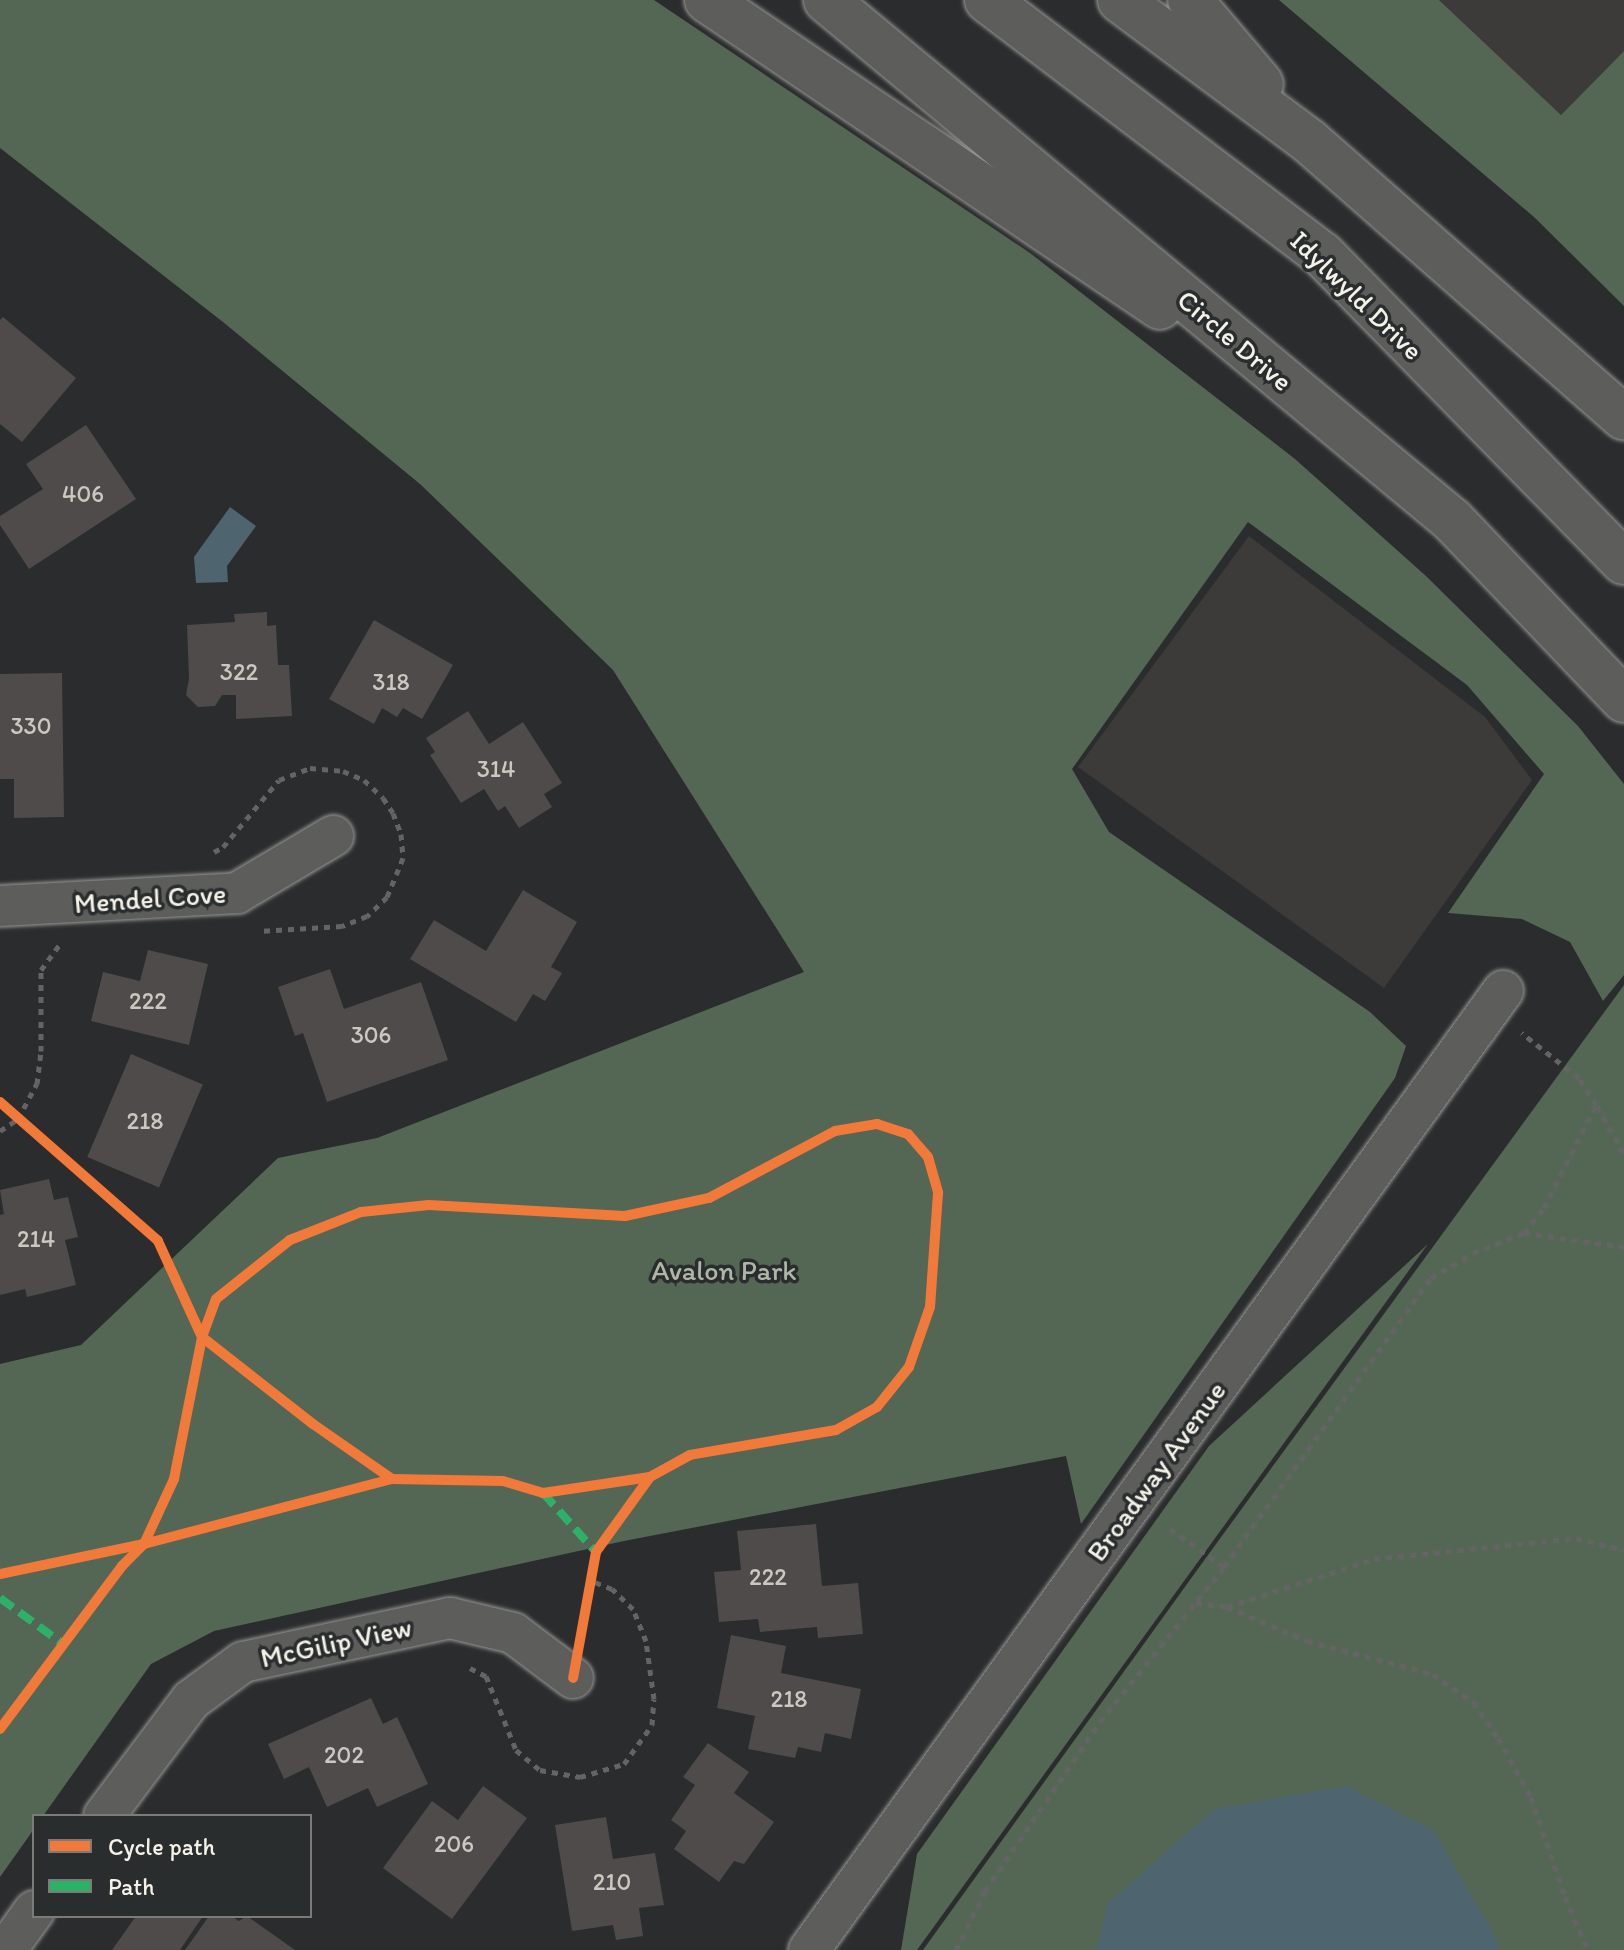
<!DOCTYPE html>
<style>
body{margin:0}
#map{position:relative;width:1624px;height:1950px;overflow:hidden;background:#2b2c2d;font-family:Itim,sans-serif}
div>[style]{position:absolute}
.built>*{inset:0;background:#3d3b39}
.green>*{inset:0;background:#546654}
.water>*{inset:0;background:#4e646f}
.building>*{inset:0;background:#4e4b4a;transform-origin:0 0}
.path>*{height:5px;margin-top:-2.5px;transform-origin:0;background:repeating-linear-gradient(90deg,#646464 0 6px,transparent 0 12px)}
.roads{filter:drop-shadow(0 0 2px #979796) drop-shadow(0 0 2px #979796)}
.minor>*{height:40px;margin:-20px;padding:0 20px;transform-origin:20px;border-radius:20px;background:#5d5d5c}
.motorway>*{height:44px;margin:-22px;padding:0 22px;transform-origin:22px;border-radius:22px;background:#5d5d5c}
.quiet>*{height:8px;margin-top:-4px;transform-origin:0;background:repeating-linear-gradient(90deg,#2db169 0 16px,transparent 0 24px)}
.cycleway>*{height:10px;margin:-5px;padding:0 5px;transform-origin:5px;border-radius:5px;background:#f17a3a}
span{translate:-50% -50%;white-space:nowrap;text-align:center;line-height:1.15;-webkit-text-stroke:7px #2a2d2e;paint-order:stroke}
.number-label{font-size:24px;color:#cac8c0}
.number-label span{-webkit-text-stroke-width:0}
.street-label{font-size:28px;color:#f4f1e8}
.park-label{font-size:28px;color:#afb6a8}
.legend{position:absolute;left:32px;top:1814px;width:280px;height:104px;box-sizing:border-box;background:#2a2d2e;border:2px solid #7b7b78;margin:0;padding:10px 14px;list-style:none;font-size:24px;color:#f4f1e8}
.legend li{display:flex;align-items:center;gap:16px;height:40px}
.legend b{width:40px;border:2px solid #7b7b78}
</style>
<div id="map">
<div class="built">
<i style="clip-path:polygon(1439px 0,1624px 0,1624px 51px,1561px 115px)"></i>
<i style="clip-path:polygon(1249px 536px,1485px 717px,1532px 780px,1384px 988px,1078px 767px)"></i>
</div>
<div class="green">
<i style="clip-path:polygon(0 0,654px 0,1030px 253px,1295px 459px,1426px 576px,1578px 726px,1624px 784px,1624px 975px,1603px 1001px,1570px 942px,1522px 919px,1448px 913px,1544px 774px,1467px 685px,1248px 522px,1072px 769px,1109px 832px,1370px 1012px,1406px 1046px,1395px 1078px,1081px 1524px,1066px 1456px,624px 1541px,214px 1631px,151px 1664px,43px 1816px,34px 1816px,34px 1829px,0 1877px,0 1364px,81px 1345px,278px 1158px,377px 1138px,804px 972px,613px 670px,420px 484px,223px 322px,0 148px)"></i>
<i style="clip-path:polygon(1279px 0,1439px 0,1561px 115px,1624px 51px,1624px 306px,1534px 217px)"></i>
<i style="clip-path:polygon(1624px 985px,1624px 1950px,923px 1950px,1208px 1555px)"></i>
<i style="clip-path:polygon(1428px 1244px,917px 1950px,901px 1950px,917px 1854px,1209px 1446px)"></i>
</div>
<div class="water">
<i style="clip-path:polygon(230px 507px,256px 526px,227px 566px,228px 582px,196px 583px,194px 557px)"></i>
<i style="clip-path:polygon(1346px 1786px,1434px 1831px,1496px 1938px,1499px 1950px,1096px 1950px,1108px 1903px,1214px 1809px)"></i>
</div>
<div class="building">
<i style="clip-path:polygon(3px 317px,76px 378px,22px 442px,0 424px,0 320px)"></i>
<i style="clip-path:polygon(86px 425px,136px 499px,29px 569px,0 525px,0 516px,43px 489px,26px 464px)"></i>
<i style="clip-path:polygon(267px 612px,267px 626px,276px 625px,278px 665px,289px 665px,292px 716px,236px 719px,236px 695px,222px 695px,215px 706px,198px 707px,186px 695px,189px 679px,187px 625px,235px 622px,234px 614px)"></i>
<i style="clip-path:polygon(374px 620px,453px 665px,422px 719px,403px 708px,397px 717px,382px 708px,374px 724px,329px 699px)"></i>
<i style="clip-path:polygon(62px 673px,64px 817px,14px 818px,14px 779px,0 779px,0 674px)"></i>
<i style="clip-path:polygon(468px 711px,489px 744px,523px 722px,562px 783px,544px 794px,552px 807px,519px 828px,505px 806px,498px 811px,484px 789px,461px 803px,430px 755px,435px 752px,426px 738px)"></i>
<i style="clip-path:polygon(523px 890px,577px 922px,551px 967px,562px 973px,545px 1001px,533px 994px,516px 1022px,410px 959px,434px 920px,486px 951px)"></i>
<i style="clip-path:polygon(148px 950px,208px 964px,189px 1045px,91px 1021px,103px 972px,140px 981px)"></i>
<i style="clip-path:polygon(330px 969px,344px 1009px,421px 982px,448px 1060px,327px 1102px,303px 1033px,295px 1036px,278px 987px)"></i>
<i style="left:131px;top:1054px;width:78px;height:112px;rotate:23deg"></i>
<i style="clip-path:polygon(49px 1179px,54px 1200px,68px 1197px,78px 1237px,65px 1240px,76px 1285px,27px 1297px,25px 1289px,0 1295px,0 1215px,4px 1214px,0 1190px)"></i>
<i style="clip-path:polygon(816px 1524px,822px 1586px,858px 1583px,863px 1634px,818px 1638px,817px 1627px,760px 1632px,758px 1619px,719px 1622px,714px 1572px,741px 1570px,737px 1531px)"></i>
<i style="clip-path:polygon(731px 1635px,786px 1646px,781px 1673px,861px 1689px,851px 1739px,825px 1733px,821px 1752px,798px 1747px,795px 1758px,748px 1749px,755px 1716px,717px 1708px)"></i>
<i style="clip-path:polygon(371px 1698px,383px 1724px,397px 1717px,428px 1784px,377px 1807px,368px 1788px,327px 1807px,309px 1767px,284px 1779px,268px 1744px)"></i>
<i style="clip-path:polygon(708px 1743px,749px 1772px,734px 1793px,774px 1822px,744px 1864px,734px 1861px,719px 1882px,674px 1849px,686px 1831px,671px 1820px,695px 1785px,683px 1777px)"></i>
<i style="clip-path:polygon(483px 1786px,527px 1818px,452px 1919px,383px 1868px,432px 1801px,458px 1820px)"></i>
<i style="clip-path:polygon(606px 1817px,613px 1859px,655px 1853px,664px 1905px,639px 1908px,643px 1936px,616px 1940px,613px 1925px,572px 1931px,555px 1825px)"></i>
<i style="clip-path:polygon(136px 1916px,203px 1916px,180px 1950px,112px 1950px)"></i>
<i style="clip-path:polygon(209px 1916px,231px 1916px,239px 1921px,247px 1916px,295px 1950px,185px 1950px)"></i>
</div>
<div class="path">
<i style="left:214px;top:852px;width:10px;rotate:-29deg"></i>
<i style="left:223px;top:847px;width:87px;rotate:-50.1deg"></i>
<i style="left:279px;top:780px;width:33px;rotate:-21deg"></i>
<i style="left:310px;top:768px;width:33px;rotate:5deg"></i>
<i style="left:343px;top:771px;width:23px;rotate:23deg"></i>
<i style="left:364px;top:780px;width:26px;rotate:43deg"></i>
<i style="left:383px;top:798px;width:18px;rotate:56deg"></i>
<i style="left:393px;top:813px;width:22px;rotate:69deg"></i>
<i style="left:401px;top:834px;width:24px;rotate:85deg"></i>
<i style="left:403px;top:858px;width:42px;rotate:112.3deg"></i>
<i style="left:387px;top:897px;width:28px;rotate:136deg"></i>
<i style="left:367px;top:916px;width:27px;rotate:158deg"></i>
<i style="left:342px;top:926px;width:83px;rotate:176.6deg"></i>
<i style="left:1597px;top:1106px;width:55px;rotate:60.6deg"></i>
<i style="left:0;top:1131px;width:22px;rotate:-34deg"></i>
<i style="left:18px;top:1119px;width:40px;rotate:-62deg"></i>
<i style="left:37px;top:1084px;width:33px;rotate:-83deg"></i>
<i style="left:41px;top:1051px;width:81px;rotate:-90deg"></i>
<i style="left:41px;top:970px;width:31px;rotate:-54deg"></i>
<i style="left:1524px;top:1233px;width:101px;rotate:8deg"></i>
<i style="left:1224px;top:1567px;width:355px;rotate:-54.4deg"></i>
<i style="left:1431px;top:1278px;width:49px;rotate:-30.8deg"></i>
<i style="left:1473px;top:1253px;width:55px;rotate:-21.4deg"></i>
<i style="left:1524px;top:1233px;width:32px;rotate:-51deg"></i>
<i style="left:1544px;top:1208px;width:115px;rotate:-63.2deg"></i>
<i style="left:1596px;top:1105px;width:32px;rotate:-122deg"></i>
<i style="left:1579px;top:1078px;width:73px;rotate:-141.7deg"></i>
<i style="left:1196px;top:1603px;width:31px;rotate:7deg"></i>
<i style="left:1227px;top:1607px;width:155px;rotate:-18.1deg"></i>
<i style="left:1374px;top:1559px;width:203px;rotate:-5.9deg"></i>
<i style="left:1576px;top:1538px;width:49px;rotate:14deg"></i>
<i style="left:1227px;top:1607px;width:87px;rotate:23deg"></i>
<i style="left:1307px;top:1641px;width:130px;rotate:14.7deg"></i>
<i style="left:1433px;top:1674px;width:49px;rotate:35deg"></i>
<i style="left:1473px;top:1702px;width:44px;rotate:55.2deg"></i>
<i style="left:1498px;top:1738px;width:68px;rotate:60.8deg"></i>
<i style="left:1531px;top:1797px;width:106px;rotate:71.2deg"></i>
<i style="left:1565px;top:1897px;width:58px;rotate:66.5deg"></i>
<i style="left:470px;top:1668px;width:18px;rotate:27deg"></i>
<i style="left:486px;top:1676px;width:80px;rotate:67.9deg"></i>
<i style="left:516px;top:1750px;width:31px;rotate:40deg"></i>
<i style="left:540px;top:1770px;width:41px;rotate:9.9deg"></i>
<i style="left:580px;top:1777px;width:46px;rotate:-16.5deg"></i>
<i style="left:624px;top:1764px;width:48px;rotate:-54.3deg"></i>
<i style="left:652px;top:1725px;width:26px;rotate:-86deg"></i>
<i style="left:654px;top:1699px;width:59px;rotate:-97.9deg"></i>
<i style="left:646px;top:1641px;width:35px;rotate:-112deg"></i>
<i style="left:633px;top:1609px;width:29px;rotate:-136deg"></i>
<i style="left:612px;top:1589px;width:24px;rotate:-158deg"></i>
<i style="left:956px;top:1950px;width:66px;rotate:-63.8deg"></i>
<i style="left:985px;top:1891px;width:204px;rotate:-55.8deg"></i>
<i style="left:1100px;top:1722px;width:198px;rotate:-51.3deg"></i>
<i style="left:1224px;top:1567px;width:71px;rotate:-144.7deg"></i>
</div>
<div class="roads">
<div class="minor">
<i style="left:0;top:906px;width:237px;rotate:-3.1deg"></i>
<i style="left:237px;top:893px;width:112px;rotate:-30.7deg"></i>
<i style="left:104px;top:1816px;width:145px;rotate:-53.1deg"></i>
<i style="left:191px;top:1700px;width:64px;rotate:-36.2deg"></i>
<i style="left:243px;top:1662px;width:212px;rotate:-12deg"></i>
<i style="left:450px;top:1618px;width:65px;rotate:13.4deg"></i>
<i style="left:513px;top:1633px;width:75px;rotate:36.9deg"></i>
<i style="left:6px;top:1950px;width:48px;rotate:-54.3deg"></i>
<i style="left:809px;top:1950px;width:1184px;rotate:-54.11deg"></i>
</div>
<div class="motorway">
<i style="left:707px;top:0;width:547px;rotate:34.13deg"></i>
<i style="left:826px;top:0;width:814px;rotate:39.72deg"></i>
<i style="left:1452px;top:520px;width:249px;rotate:46.3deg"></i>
<i style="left:987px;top:0;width:420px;rotate:37.2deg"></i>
<i style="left:1322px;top:254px;width:431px;rotate:45.6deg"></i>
<i style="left:1120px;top:0;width:236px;rotate:36.7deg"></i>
<i style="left:1309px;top:141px;width:419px;rotate:41.3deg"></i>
<i style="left:1190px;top:0;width:110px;rotate:49.8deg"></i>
</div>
</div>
<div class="quiet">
<i style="left:543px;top:1493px;width:79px;rotate:48.1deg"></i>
<i style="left:0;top:1598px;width:78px;rotate:36.1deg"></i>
</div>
<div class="cycleway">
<i style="left:0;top:1102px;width:210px;rotate:41.3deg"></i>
<i style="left:158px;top:1241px;width:106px;rotate:65.4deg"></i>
<i style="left:202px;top:1337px;width:141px;rotate:38.1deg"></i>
<i style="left:313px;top:1424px;width:96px;rotate:34.8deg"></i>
<i style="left:0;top:1574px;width:147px;rotate:-11.8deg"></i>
<i style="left:144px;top:1544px;width:256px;rotate:-14.7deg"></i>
<i style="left:392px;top:1479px;width:111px;rotate:1deg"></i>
<i style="left:503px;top:1481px;width:42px;rotate:16.7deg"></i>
<i style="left:543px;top:1493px;width:108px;rotate:-8.5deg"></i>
<i style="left:0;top:1729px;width:204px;rotate:-53.2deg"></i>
<i style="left:122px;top:1566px;width:31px;rotate:-45deg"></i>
<i style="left:144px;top:1544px;width:72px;rotate:-65.2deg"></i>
<i style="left:174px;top:1479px;width:145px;rotate:-78.8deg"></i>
<i style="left:202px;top:1337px;width:40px;rotate:-69.8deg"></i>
<i style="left:216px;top:1299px;width:95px;rotate:-38.6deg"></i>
<i style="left:290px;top:1240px;width:76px;rotate:-21.5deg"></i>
<i style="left:361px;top:1212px;width:68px;rotate:-5.9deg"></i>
<i style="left:429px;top:1205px;width:196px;rotate:3.2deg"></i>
<i style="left:625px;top:1216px;width:86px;rotate:-12.1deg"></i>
<i style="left:709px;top:1198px;width:143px;rotate:-28deg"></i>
<i style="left:835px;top:1131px;width:43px;rotate:-9.5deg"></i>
<i style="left:877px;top:1124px;width:33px;rotate:18deg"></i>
<i style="left:908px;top:1134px;width:30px;rotate:49deg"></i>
<i style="left:928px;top:1157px;width:37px;rotate:74deg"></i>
<i style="left:938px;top:1193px;width:114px;rotate:94deg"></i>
<i style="left:930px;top:1307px;width:64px;rotate:109.3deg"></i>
<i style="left:909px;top:1367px;width:51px;rotate:128.7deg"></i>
<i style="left:877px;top:1407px;width:47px;rotate:150.7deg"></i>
<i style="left:836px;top:1430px;width:148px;rotate:170.3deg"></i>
<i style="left:690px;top:1455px;width:46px;rotate:151.2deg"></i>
<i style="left:650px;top:1477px;width:92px;rotate:125.8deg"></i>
<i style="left:596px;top:1552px;width:128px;rotate:100.3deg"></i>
</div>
<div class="number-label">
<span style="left:83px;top:494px">406</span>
<span style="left:239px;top:672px">322</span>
<span style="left:391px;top:682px">318</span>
<span style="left:31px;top:726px">330</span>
<span style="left:496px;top:769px">314</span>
<span style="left:148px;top:1001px">222</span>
<span style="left:371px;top:1035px">306</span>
<span style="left:145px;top:1121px">218</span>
<span style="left:36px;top:1239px">214</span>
<span style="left:768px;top:1577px">222</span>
<span style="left:789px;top:1699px">218</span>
<span style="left:344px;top:1755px">202</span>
<span style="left:454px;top:1844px">206</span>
<span style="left:612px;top:1882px">210</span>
</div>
<div class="street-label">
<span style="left:1357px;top:295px;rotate:44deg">Idylwyld Drive</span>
<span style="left:1235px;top:340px;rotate:40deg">Circle Drive</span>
<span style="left:150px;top:898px;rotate:-4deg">Mendel Cove</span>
<span style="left:1156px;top:1471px;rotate:-54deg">Broadway Avenue</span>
<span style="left:336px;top:1642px;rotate:-12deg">McGilip View</span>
</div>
<div class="park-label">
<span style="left:724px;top:1270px">Avalon Park</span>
</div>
<ul class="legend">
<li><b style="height:10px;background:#f17a3a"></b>Cycle path</li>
<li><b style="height:10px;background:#2db169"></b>Path</li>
</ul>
</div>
